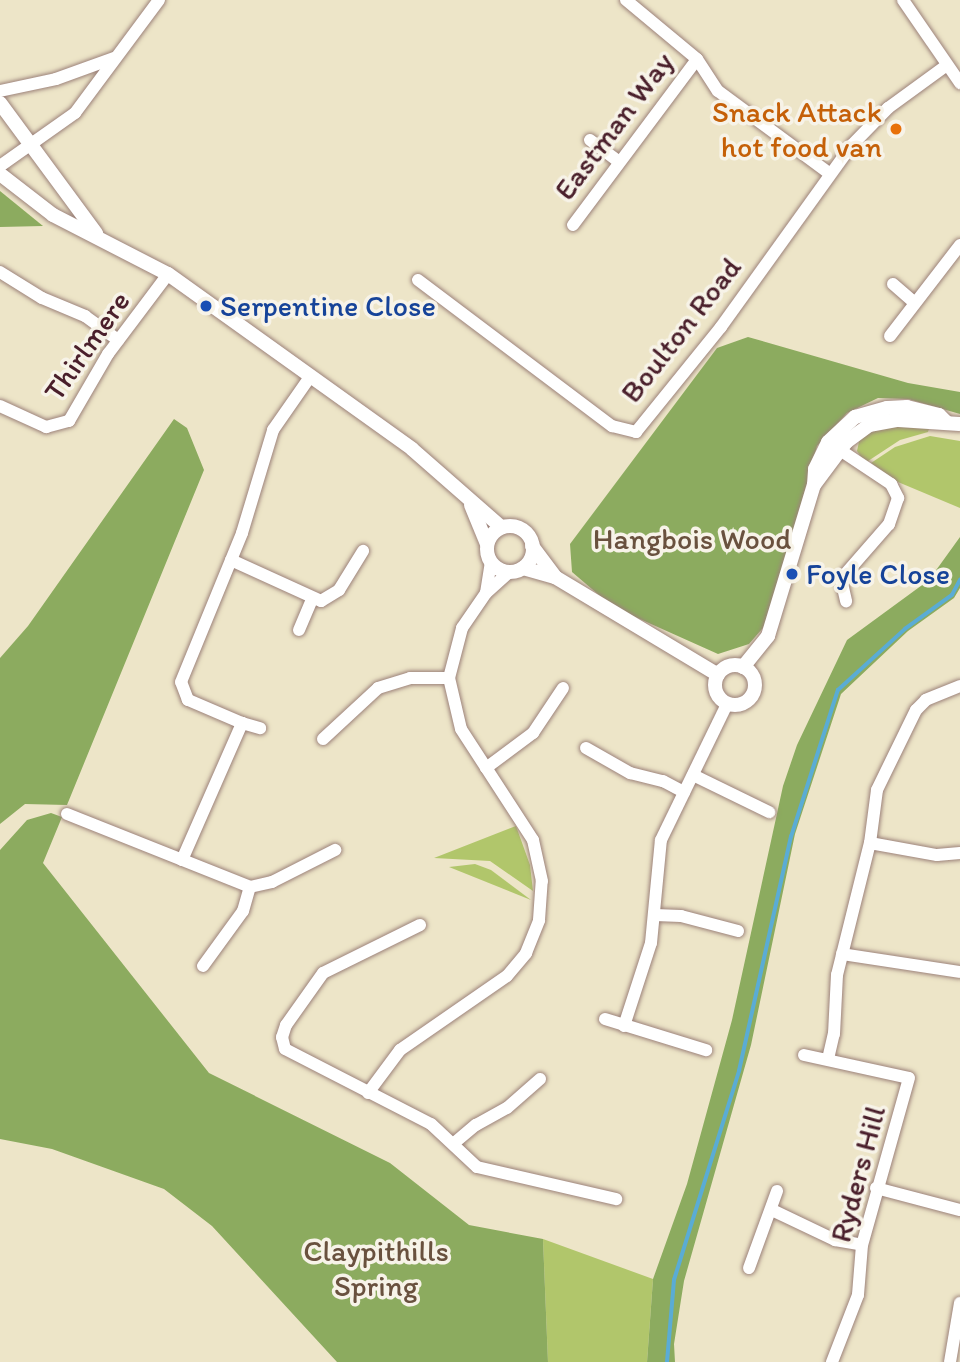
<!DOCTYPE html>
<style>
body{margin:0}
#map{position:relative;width:960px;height:1362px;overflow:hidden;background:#ede5c8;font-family:Itim,sans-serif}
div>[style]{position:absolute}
.green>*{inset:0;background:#b1c66b}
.forest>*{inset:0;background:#8cab5f}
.stream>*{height:3.5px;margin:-1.75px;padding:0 1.75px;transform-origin:1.75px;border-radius:1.75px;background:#5aacd5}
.roads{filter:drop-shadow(0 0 2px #9c827a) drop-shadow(0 0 2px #9c827a)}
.minor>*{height:12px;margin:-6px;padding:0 6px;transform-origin:6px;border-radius:6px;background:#fff}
.tertiary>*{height:14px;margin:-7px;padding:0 7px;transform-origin:7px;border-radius:7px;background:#fff}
.tertiary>.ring{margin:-7px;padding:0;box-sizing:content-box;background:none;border:14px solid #fff;border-radius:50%}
.dots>*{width:19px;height:19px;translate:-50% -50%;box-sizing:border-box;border:4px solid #f7f3e8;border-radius:50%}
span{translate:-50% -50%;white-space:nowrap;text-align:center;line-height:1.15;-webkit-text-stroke:7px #f7f3e8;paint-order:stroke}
.food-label{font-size:30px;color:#c56008}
.right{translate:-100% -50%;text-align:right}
.street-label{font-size:30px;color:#4a1f2b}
.transit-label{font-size:30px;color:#164399}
.left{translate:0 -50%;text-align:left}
.park-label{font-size:30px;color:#69513e}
</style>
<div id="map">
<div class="green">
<i style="clip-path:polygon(930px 425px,928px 432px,900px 440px,865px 463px,857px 451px,860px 437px,869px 428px)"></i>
<i style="clip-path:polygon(930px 436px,960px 441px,960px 508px,898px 482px,871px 463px,895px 447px)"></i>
<i style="clip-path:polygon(516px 826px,530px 865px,533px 891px,490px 861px,434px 858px)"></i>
<i style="clip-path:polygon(475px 864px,491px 870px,531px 900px,449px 867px)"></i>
<i style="clip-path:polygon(543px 1239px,653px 1279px,647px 1362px,548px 1362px)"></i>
</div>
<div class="forest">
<i style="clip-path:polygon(0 191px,43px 226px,0 227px)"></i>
<i style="clip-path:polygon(748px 337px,908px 383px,960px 392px,960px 414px,908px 399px,878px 398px,847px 413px,817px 446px,769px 621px,749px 644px,718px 654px,613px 607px,572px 572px,570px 544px,717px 348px)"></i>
<i style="clip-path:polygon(174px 419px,187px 428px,204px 470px,67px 805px,25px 804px,0 824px,0 658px,28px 626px)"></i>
<i style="clip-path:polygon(960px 537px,960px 588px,954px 598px,908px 631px,841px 694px,795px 834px,751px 1045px,684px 1281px,674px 1344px,675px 1362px,647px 1362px,653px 1279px,687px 1184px,732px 1020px,783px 786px,797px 745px,847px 640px,929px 580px)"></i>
<i style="clip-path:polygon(51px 813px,62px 817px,43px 863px,209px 1073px,390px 1163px,469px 1225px,543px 1239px,548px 1362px,337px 1362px,212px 1226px,164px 1189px,52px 1149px,0 1139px,0 850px,27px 820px)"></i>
</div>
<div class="stream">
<i style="left:667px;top:1362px;width:82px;rotate:-85.1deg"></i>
<i style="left:674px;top:1280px;width:219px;rotate:-72.7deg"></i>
<i style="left:739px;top:1071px;width:240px;rotate:-77.5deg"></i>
<i style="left:791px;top:837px;width:154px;rotate:-72.3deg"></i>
<i style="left:838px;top:690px;width:91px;rotate:-42.3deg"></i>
<i style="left:905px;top:629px;width:58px;rotate:-35.9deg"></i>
<i style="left:952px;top:595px;width:17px;rotate:-62deg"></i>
</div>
<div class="roads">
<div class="minor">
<i style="left:626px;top:0;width:92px;rotate:39.7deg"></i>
<i style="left:697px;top:59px;width:38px;rotate:57deg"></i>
<i style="left:718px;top:91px;width:138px;rotate:36.5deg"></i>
<i style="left:903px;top:0;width:101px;rotate:55.5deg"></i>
<i style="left:0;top:91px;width:57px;rotate:-12.1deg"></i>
<i style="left:56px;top:79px;width:62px;rotate:-19.9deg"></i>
<i style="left:590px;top:140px;width:36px;rotate:37deg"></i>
<i style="left:0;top:166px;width:92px;rotate:-35.2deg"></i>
<i style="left:75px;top:113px;width:141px;rotate:-53.4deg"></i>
<i style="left:573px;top:225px;width:207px;rotate:-53.2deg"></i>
<i style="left:0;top:272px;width:49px;rotate:31.8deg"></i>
<i style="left:42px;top:298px;width:47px;rotate:22.7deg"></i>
<i style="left:85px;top:316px;width:41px;rotate:36deg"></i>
<i style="left:418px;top:280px;width:243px;rotate:37deg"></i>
<i style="left:612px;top:426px;width:25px;rotate:14deg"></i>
<i style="left:636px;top:432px;width:135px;rotate:-51deg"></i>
<i style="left:721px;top:327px;width:224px;rotate:-54.3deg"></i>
<i style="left:852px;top:145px;width:52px;rotate:-45.8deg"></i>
<i style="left:888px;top:108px;width:73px;rotate:-36.1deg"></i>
<i style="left:893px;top:284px;width:28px;rotate:41deg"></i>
<i style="left:890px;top:336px;width:115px;rotate:-52.4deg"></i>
<i style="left:0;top:406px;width:51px;rotate:24.5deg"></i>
<i style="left:46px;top:427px;width:24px;rotate:-15deg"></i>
<i style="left:69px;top:421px;width:78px;rotate:-59.8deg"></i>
<i style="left:108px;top:354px;width:100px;rotate:-53.1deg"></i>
<i style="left:834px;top:446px;width:69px;rotate:33.7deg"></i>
<i style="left:891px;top:484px;width:16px;rotate:63deg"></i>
<i style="left:898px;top:498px;width:28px;rotate:109deg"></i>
<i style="left:889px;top:524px;width:73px;rotate:131.1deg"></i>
<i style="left:841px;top:579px;width:23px;rotate:77deg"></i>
<i style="left:231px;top:560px;width:99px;rotate:24.5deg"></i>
<i style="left:321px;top:601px;width:21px;rotate:-31deg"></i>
<i style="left:339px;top:590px;width:46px;rotate:-58.4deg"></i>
<i style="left:486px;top:593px;width:30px;rotate:-81deg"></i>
<i style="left:299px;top:630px;width:33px;rotate:-67deg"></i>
<i style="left:960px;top:686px;width:37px;rotate:158deg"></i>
<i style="left:926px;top:700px;width:14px;rotate:135deg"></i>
<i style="left:916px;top:710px;width:89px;rotate:116deg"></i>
<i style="left:877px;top:790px;width:53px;rotate:97.5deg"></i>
<i style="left:870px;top:843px;width:68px;rotate:10.2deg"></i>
<i style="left:937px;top:855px;width:23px;rotate:-5deg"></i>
<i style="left:242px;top:723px;width:19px;rotate:16deg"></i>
<i style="left:323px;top:739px;width:75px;rotate:-42.8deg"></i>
<i style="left:378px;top:688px;width:34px;rotate:-17deg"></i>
<i style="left:410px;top:678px;width:39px"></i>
<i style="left:586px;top:748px;width:51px;rotate:29.6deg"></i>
<i style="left:630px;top:773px;width:34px;rotate:14deg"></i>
<i style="left:663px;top:781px;width:24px;rotate:28deg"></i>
<i style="left:486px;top:768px;width:59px;rotate:-36.7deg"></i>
<i style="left:533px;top:733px;width:54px;rotate:-56.3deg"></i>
<i style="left:693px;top:775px;width:85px;rotate:26deg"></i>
<i style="left:67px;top:814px;width:197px;rotate:21.7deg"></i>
<i style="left:250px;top:887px;width:23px;rotate:-13deg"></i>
<i style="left:272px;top:882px;width:71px;rotate:-26.9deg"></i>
<i style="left:182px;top:860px;width:150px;rotate:-66.3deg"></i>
<i style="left:242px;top:723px;width:59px;rotate:-156.9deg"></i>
<i style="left:188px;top:700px;width:19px;rotate:-111deg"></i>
<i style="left:181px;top:682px;width:161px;rotate:-67.7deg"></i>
<i style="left:242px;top:533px;width:108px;rotate:-73.2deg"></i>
<i style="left:273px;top:430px;width:65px;rotate:-55.1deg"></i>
<i style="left:655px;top:915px;width:26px;rotate:2deg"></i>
<i style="left:681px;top:916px;width:59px;rotate:14.7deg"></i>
<i style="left:420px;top:925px;width:108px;rotate:153.7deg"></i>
<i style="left:323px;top:973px;width:64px;rotate:125.4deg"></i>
<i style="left:286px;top:1025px;width:13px;rotate:108deg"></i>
<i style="left:282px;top:1037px;width:12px;rotate:76deg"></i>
<i style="left:285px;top:1049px;width:164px;rotate:27.2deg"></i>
<i style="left:431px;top:1124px;width:63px;rotate:43.1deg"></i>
<i style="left:477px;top:1167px;width:143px;rotate:13deg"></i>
<i style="left:842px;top:954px;width:119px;rotate:8.7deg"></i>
<i style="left:203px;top:966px;width:68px;rotate:-54deg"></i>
<i style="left:243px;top:911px;width:25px;rotate:-74deg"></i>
<i style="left:605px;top:1019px;width:106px;rotate:17.1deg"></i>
<i style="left:624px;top:1026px;width:87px;rotate:-72deg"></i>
<i style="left:651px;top:943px;width:103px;rotate:-84.5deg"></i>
<i style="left:661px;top:840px;width:151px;rotate:-64.1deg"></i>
<i style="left:804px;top:1055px;width:107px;rotate:12.4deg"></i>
<i style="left:909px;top:1078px;width:173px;rotate:105.7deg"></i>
<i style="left:862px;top:1245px;width:50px;rotate:94.6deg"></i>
<i style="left:858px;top:1295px;width:72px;rotate:111.2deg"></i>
<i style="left:828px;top:1059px;width:26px;rotate:-77deg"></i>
<i style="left:834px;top:1034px;width:59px;rotate:-87.1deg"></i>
<i style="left:837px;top:975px;width:136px;rotate:-76deg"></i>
<i style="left:368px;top:1093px;width:54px;rotate:-53.3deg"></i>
<i style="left:400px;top:1050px;width:130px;rotate:-34.7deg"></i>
<i style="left:507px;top:976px;width:30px;rotate:-50deg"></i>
<i style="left:526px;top:953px;width:35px;rotate:-68deg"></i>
<i style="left:539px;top:920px;width:39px;rotate:-86deg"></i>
<i style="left:542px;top:881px;width:42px;rotate:-102.4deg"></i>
<i style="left:533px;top:840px;width:132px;rotate:-123deg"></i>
<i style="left:461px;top:729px;width:52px;rotate:-103.2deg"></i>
<i style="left:449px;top:678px;width:52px;rotate:-75.4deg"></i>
<i style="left:462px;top:628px;width:42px;rotate:-55.6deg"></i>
<i style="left:486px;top:593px;width:31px;rotate:-42deg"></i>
<i style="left:453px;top:1144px;width:30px;rotate:-40deg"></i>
<i style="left:476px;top:1125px;width:35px;rotate:-29deg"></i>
<i style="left:507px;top:1108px;width:44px;rotate:-41.3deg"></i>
<i style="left:876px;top:1188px;width:87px;rotate:14.7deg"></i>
<i style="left:772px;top:1210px;width:70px;rotate:25.5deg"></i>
<i style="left:835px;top:1240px;width:27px;rotate:10deg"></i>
<i style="left:749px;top:1268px;width:82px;rotate:-70deg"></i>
<i style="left:950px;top:1362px;width:60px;rotate:-80.4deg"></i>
</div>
<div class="tertiary">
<i style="left:0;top:103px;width:162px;rotate:53.6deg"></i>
<i style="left:0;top:174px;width:67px;rotate:37.7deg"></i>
<i style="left:53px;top:215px;width:129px;rotate:27.2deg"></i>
<i style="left:168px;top:274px;width:300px;rotate:35.6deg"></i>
<i style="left:412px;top:449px;width:118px;rotate:41.2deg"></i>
<i style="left:814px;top:485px;width:54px;rotate:-53.3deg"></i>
<i style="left:846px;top:442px;width:29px;rotate:-36deg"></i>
<i style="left:869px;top:425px;width:29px;rotate:-10deg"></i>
<i style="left:898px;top:420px;width:62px;rotate:3.7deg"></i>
<i style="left:471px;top:505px;width:42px;rotate:67.7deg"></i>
<i class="ring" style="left:487px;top:526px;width:32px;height:32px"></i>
<i style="left:532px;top:546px;width:39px;rotate:53deg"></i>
<i style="left:523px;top:568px;width:33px;rotate:16deg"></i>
<i style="left:555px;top:577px;width:190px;rotate:31deg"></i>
<i class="ring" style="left:715px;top:665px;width:26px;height:26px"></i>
<i style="left:743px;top:667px;width:40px;rotate:-51deg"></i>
<i style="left:768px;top:636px;width:158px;rotate:-73.1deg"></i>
<i style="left:814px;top:485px;width:16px;rotate:-86deg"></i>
<i style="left:815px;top:469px;width:30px;rotate:-64deg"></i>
<i style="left:828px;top:442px;width:37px;rotate:-43deg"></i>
<i style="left:855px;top:417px;width:33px;rotate:-16deg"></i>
<i style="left:887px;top:408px;width:20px;rotate:-3deg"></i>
<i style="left:907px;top:407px;width:33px;rotate:14deg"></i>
<i style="left:939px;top:415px;width:10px;rotate:45deg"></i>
</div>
</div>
<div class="dots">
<i style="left:896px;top:129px;background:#e8710a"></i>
<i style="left:206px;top:306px;background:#1a4fb4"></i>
<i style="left:792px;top:574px;background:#1a4fb4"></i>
</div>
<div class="food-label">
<span class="right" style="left:882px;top:129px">Snack Attack<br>hot food van</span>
</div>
<div class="street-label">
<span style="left:614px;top:126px;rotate:-53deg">Eastman Way</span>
<span style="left:681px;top:330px;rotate:-52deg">Boulton Road</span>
<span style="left:87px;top:346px;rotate:-55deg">Thirlmere</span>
<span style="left:858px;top:1174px;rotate:-75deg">Ryders Hill</span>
</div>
<div class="transit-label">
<span class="left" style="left:220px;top:306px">Serpentine Close</span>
<span class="left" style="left:806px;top:574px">Foyle Close</span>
</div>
<div class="park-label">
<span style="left:692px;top:539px">Hangbois Wood</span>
<span style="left:376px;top:1268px">Claypithills<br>Spring</span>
</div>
</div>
